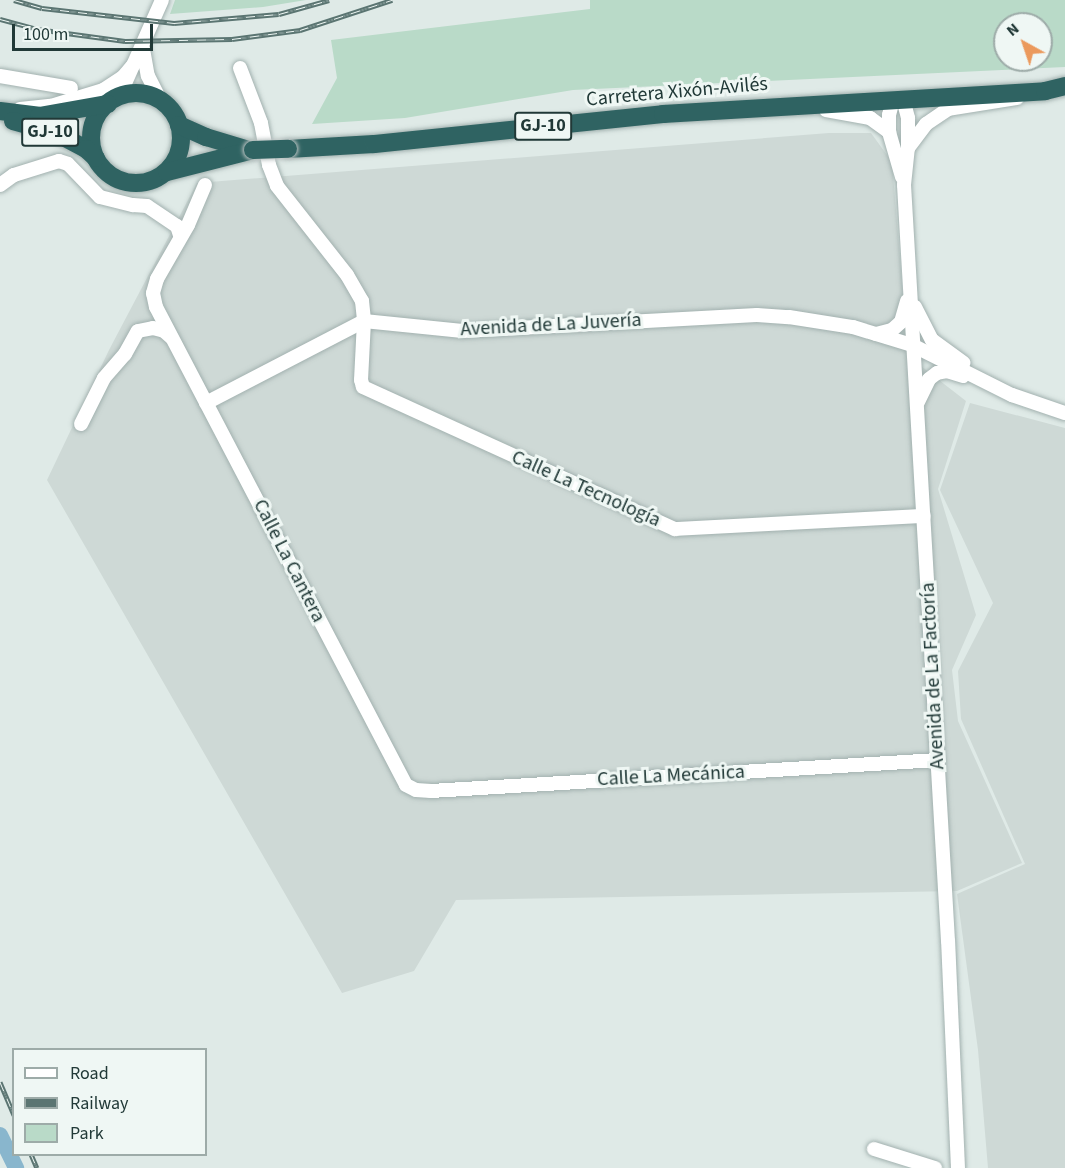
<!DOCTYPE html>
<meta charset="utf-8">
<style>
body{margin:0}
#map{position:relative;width:1065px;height:1168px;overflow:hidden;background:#dfeae7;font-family:"Source Sans 3",sans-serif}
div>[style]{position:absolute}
.built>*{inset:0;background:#ced9d6}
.green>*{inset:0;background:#b9dac8}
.river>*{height:16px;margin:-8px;padding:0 8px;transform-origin:8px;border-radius:8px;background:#89b6cd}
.roads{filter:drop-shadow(0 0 2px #a2b1af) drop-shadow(0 0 2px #a2b1af)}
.minor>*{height:14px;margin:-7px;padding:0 7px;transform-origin:7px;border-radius:7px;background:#fff}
.highway>*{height:18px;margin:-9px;padding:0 9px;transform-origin:9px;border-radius:9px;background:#2f6362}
.highway>.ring{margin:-9px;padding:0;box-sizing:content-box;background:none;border:18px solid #2f6362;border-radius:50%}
.rail>*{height:5px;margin-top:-2.5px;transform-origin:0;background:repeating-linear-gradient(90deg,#eff7f4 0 9px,#5b7572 0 18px);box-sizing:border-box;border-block:2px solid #5b7572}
.bridges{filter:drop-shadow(0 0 2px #bcc4c3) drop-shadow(0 0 2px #bcc4c3)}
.highway-bridge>*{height:18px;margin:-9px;padding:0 9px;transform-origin:9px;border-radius:9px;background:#2f6362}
span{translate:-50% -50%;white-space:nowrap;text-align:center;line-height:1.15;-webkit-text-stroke:6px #eff7f4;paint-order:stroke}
.shield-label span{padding:2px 4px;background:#eff7f4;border:2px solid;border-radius:4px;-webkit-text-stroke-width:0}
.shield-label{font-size:18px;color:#213937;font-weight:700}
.street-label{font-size:20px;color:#213937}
.legend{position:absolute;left:12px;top:1048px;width:195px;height:108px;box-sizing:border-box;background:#eff7f4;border:2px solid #9daba8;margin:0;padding:8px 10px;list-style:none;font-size:18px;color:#213937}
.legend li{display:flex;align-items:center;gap:12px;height:30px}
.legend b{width:30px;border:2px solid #9daba8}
.north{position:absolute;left:993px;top:12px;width:60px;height:60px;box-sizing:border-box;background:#eff7f4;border:2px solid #9daba8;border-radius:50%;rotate:320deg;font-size:16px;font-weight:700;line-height:24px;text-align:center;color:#213937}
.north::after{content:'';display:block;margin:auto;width:21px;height:27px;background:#eb995c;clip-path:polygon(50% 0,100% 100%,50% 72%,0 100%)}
.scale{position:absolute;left:12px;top:24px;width:141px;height:27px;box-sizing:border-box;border:3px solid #213937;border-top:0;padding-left:8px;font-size:18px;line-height:21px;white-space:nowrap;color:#213937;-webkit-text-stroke:4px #eff7f4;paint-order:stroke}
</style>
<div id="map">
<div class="built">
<i style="clip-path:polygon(829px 133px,871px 133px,892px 162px,908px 356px,966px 401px,938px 489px,976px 615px,952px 670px,958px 721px,1022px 863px,957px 891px,456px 900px,414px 971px,342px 993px,47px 480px,109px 350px,197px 183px)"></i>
<i style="clip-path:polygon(970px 403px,1065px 428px,1065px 1168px,988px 1168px,978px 1050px,957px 894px,1025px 864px,961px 719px,958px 671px,993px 603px,940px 490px)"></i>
</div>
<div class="green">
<i style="clip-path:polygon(175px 0,306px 0,263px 7px,170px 14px)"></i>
<i style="clip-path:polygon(evenodd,590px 0,1065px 0,1065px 67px,573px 90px,405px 118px,312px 124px,337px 78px,331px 40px,590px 9px,590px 0,1005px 24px,1041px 24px,1041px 60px,1005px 60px,1005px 24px)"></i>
</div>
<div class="river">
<i style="left:0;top:1135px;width:37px;rotate:64deg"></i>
</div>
<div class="roads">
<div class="minor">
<i style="left:143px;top:49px;width:27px;rotate:80deg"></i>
<i style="left:148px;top:76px;width:27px;rotate:63deg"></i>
<i style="left:240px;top:68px;width:59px;rotate:69.1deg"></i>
<i style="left:261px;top:123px;width:43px;rotate:79.2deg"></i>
<i style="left:269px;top:165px;width:22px;rotate:69deg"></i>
<i style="left:277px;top:186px;width:113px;rotate:51.8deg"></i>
<i style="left:347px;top:275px;width:30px;rotate:60deg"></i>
<i style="left:362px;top:301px;width:20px;rotate:84deg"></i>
<i style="left:364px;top:321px;width:59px;rotate:92.9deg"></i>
<i style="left:361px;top:380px;width:7px;rotate:74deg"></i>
<i style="left:363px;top:387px;width:343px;rotate:24.5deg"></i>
<i style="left:675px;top:529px;width:249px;rotate:-3deg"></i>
<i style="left:0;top:76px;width:72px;rotate:9.6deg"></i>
<i style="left:119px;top:97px;width:106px;rotate:-66.1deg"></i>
<i style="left:903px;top:99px;width:20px;rotate:75deg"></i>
<i style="left:908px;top:118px;width:30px;rotate:90deg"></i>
<i style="left:893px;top:100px;width:16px;rotate:105deg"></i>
<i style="left:889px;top:115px;width:17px;rotate:90deg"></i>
<i style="left:889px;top:132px;width:47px;rotate:73.9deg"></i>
<i style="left:20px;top:109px;width:31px;rotate:-6deg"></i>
<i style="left:51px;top:106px;width:54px;rotate:-17.1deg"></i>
<i style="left:103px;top:90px;width:24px;rotate:-33deg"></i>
<i style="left:123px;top:77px;width:23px;rotate:-50deg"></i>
<i style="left:826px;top:110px;width:45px;rotate:10.3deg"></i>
<i style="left:870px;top:118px;width:24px;rotate:36deg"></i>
<i style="left:0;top:185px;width:17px;rotate:-36deg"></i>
<i style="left:14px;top:175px;width:47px;rotate:-17.3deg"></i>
<i style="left:59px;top:161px;width:9px;rotate:18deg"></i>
<i style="left:68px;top:164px;width:46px;rotate:45.9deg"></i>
<i style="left:100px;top:197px;width:34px;rotate:14deg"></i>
<i style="left:133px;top:205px;width:14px;rotate:4deg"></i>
<i style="left:147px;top:206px;width:36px;rotate:34deg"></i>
<i style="left:177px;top:226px;width:9px;rotate:72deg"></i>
<i style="left:205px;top:185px;width:43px;rotate:113deg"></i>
<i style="left:188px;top:225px;width:62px;rotate:119.9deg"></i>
<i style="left:157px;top:279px;width:15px;rotate:106deg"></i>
<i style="left:153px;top:293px;width:14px;rotate:78deg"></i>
<i style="left:156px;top:307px;width:539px;rotate:62.39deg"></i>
<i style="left:406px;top:785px;width:11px;rotate:27deg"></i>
<i style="left:416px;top:790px;width:15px;rotate:4deg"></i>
<i style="left:431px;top:791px;width:508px;rotate:-3.5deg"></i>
<i style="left:915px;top:307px;width:37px;rotate:63deg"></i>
<i style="left:932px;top:340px;width:39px;rotate:36deg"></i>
<i style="left:876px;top:334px;width:16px;rotate:-14deg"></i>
<i style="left:892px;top:330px;width:12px;rotate:-42deg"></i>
<i style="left:901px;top:322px;width:22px;rotate:-74deg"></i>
<i style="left:918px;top:402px;width:25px;rotate:-64deg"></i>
<i style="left:929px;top:379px;width:10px;rotate:-37deg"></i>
<i style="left:937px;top:373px;width:10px;rotate:-11deg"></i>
<i style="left:947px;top:371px;width:17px;rotate:17deg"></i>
<i style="left:206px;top:403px;width:178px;rotate:-27.4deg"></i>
<i style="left:364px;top:321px;width:99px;rotate:5.8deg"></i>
<i style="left:462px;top:331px;width:295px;rotate:-3.1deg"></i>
<i style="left:757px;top:315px;width:32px;rotate:4deg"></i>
<i style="left:789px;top:317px;width:65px;rotate:8.9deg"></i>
<i style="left:853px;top:327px;width:62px;rotate:17deg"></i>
<i style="left:912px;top:345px;width:112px;rotate:26.6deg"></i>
<i style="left:1012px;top:395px;width:56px;rotate:18.8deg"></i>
<i style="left:81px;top:424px;width:51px;rotate:-63.4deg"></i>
<i style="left:104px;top:378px;width:32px;rotate:-49deg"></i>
<i style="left:125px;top:354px;width:26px;rotate:-61deg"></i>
<i style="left:138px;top:331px;width:15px;rotate:-11deg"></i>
<i style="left:153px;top:328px;width:11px;rotate:15deg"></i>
<i style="left:164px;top:331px;width:9px;rotate:41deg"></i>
<i style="left:874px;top:1149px;width:64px;rotate:17.3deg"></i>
<i style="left:958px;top:1168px;width:227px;rotate:-92.5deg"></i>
<i style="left:948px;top:941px;width:757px;rotate:-93.33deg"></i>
<i style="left:904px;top:185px;width:37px;rotate:-84deg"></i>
<i style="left:908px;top:148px;width:30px;rotate:-53deg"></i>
<i style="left:926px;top:124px;width:27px;rotate:-34deg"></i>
<i style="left:948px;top:109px;width:70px;rotate:-9.1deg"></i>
</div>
<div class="highway">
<i class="ring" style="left:91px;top:93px;width:72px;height:72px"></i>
<i style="left:0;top:111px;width:39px;rotate:7deg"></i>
<i style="left:39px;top:116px;width:70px;rotate:-9.9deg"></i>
<i style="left:13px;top:121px;width:45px;rotate:15.6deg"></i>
<i style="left:56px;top:133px;width:34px;rotate:28deg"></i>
<i style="left:86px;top:149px;width:13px;rotate:42deg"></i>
<i style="left:179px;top:125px;width:30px;rotate:24deg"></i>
<i style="left:206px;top:137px;width:45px;rotate:16.8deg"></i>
<i style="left:288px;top:149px;width:86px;rotate:-3.3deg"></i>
<i style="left:374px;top:144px;width:291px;rotate:-5.9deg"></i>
<i style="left:663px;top:114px;width:383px;rotate:-3.4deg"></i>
<i style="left:1045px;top:91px;width:21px;rotate:-14deg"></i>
<i style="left:167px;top:172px;width:89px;rotate:-14.3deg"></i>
</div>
</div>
<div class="rail">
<i style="left:14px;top:0;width:29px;rotate:16deg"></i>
<i style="left:42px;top:8px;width:133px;rotate:6.5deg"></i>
<i style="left:174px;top:23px;width:105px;rotate:-4.9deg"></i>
<i style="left:279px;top:14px;width:52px;rotate:-15.6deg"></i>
<i style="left:0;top:19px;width:38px;rotate:15deg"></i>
<i style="left:37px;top:29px;width:89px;rotate:7.8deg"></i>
<i style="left:125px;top:41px;width:107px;rotate:-1.1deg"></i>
<i style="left:232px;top:39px;width:69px;rotate:-7.5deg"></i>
<i style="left:300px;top:30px;width:97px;rotate:-18.1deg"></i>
<i style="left:0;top:1082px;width:36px;rotate:67deg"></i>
<i style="left:31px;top:1154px;width:15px;rotate:67deg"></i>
</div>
<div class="bridges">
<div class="highway-bridge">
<i style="left:253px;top:150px;width:35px;rotate:-2deg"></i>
</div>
</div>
<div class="shield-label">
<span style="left:543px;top:126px">GJ-10</span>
<span style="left:50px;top:132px">GJ-10</span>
</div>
<div class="street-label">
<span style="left:677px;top:92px;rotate:-5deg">Carretera Xixón-Avilés</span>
<span style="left:551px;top:325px;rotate:-3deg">Avenida de La Juvería</span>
<span style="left:586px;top:489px;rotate:24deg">Calle La Tecnología</span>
<span style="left:289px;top:561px;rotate:63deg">Calle La Cantera</span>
<span style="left:933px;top:676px;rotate:-93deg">Avenida de La Factoría</span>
<span style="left:671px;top:776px;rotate:-3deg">Calle La Mecánica</span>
</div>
<ul class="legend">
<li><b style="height:8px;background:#fff"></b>Road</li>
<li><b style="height:8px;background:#5b7572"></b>Railway</li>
<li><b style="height:16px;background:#b9dac8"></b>Park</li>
</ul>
<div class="north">N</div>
<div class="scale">100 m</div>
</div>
